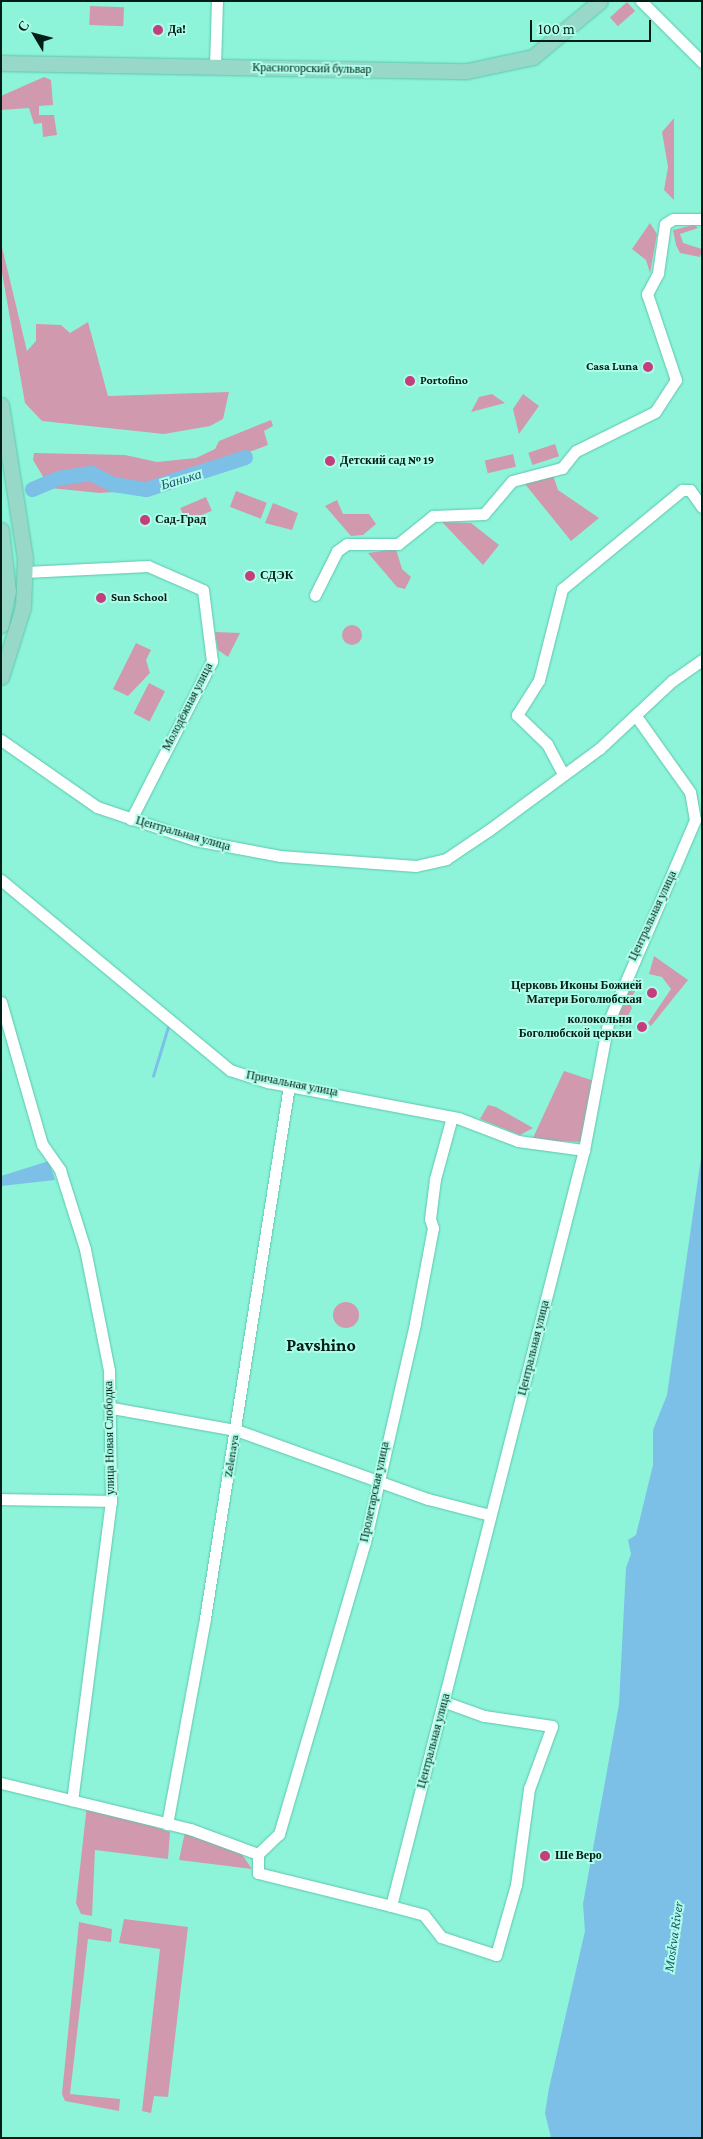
<!DOCTYPE html>
<meta charset="utf-8">
<style>
body{margin:0}
#map{position:relative;width:703px;height:2139px;overflow:hidden;background:#8df4da;font-family:"Crimson Pro",serif}
div>[style]{position:absolute}
.green>*{inset:0;background:#d199ad;transform-origin:0 0}
.round{border-radius:50%}
.water>*{inset:0;background:#7cbfe7}
.stream>*{height:2.5px;margin:-1.25px;padding:0 1.25px;transform-origin:1.25px;border-radius:1.25px;background:#7cbfe7}
.river>*{height:15px;margin:-7.5px;padding:0 7.5px;transform-origin:7.5px;border-radius:7.5px;background:#7cbfe7}
.roads{filter:drop-shadow(0 0 1px #5fc6ae) drop-shadow(0 0 1px #5fc6ae)}
.minor>*{height:11px;margin:-5.5px;padding:0 5.5px;transform-origin:5.5px;border-radius:5.5px;background:#fff}
.major>*{height:15px;margin:-7.5px;padding:0 7.5px;transform-origin:7.5px;border-radius:7.5px;background:#97d8c9}
.dots>*{width:14px;height:14px;translate:-50% -50%;box-sizing:border-box;border:2px solid #aefde8;border-radius:50%}
span{translate:-50% -50%;white-space:nowrap;text-align:center;line-height:1.15;-webkit-text-stroke:4px #aefde8;paint-order:stroke}
.poi-label{font-size:12px;color:#001d16;font-weight:700}
.left{translate:0 -50%;text-align:left}
.right{translate:-100% -50%;text-align:right}
.street-label{font-size:12px;color:#001d16}
.water-label{font-size:14px;color:#235773;font-style:italic}
.district-label{font-size:18px;color:#001d16;font-weight:700}
.frame{position:absolute;inset:0;border:2px solid #001d16;pointer-events:none}
.north{position:absolute;left:10px;top:10px;width:50px;height:50px;-webkit-text-stroke:4px #aefde8;paint-order:stroke;rotate:307deg;font-size:14px;font-weight:700;line-height:20px;text-align:center;color:#001d16}
.north::after{content:'';display:block;margin:auto;width:18px;height:22px;background:#001d16;clip-path:polygon(50% 0,100% 100%,50% 72%,0 100%)}
.scale{position:absolute;left:530px;top:20px;width:121px;height:22px;box-sizing:border-box;border:2px solid #001d16;border-top:0;padding-left:6px;font-size:15px;line-height:18px;white-space:nowrap;color:#001d16;-webkit-text-stroke:4px #aefde8;paint-order:stroke}
</style>
<div id="map">
<div class="green">
<i style="left:627px;top:2px;width:12px;height:23px;rotate:48deg"></i>
<i style="left:90px;top:6px;width:34px;height:19px;rotate:2deg"></i>
<i style="clip-path:polygon(44px 77px,51px 80px,53px 105px,39px 106px,39px 115px,54px 115px,57px 135px,43px 137px,42px 123px,34px 124px,29px 108px,1px 110px,1px 96px)"></i>
<i style="clip-path:polygon(674px 118px,674px 200px,664px 190px,668px 167px,662px 132px)"></i>
<i style="clip-path:polygon(650px 223px,657px 234px,650px 273px,646px 260px,632px 249px)"></i>
<i style="clip-path:polygon(694px 225px,698px 228px,680px 234px,683px 243px,702px 249px,700px 257px,680px 253px,676px 245px,673px 230px)"></i>
<i style="clip-path:polygon(1px 243px,27px 351px,36px 341px,36px 324px,61px 325px,70px 333px,88px 322px,108px 396px,229px 392px,223px 419px,210px 426px,164px 434px,42px 421px,25px 403px,1px 267px)"></i>
<i style="clip-path:polygon(492px 394px,505px 403px,471px 412px,479px 397px)"></i>
<i style="clip-path:polygon(523px 394px,539px 406px,519px 434px,513px 409px)"></i>
<i style="clip-path:polygon(271px 420px,273px 426px,264px 431px,268px 445px,192px 473px,179px 487px,100px 493px,50px 488px,33px 460px,34px 453px,125px 455px,157px 462px,196px 458px,215px 449px,219px 441px)"></i>
<i style="left:555px;top:444px;width:13px;height:28px;rotate:72deg"></i>
<i style="left:513px;top:454px;width:13px;height:29px;rotate:77deg"></i>
<i style="clip-path:polygon(553px 475px,558px 490px,599px 518px,571px 541px,525px 484px)"></i>
<i style="left:236px;top:491px;width:33px;height:17px;rotate:21deg"></i>
<i style="left:206px;top:497px;width:15px;height:28px;rotate:67deg"></i>
<i style="clip-path:polygon(337px 500px,343px 514px,369px 514px,376px 524px,363px 535px,351px 536px,325px 506px)"></i>
<i style="clip-path:polygon(273px 503px,298px 513px,292px 530px,265px 523px)"></i>
<i style="clip-path:polygon(442px 522px,471px 523px,499px 545px,483px 565px)"></i>
<i style="clip-path:polygon(396px 549px,402px 569px,411px 577px,405px 589px,397px 587px,368px 553px)"></i>
<i class="round" style="left:342px;top:625px;width:20px;height:20px"></i>
<i style="clip-path:polygon(215px 632px,240px 633px,228px 657px,218px 650px)"></i>
<i style="clip-path:polygon(136px 643px,151px 650px,146px 660px,150px 673px,128px 696px,113px 689px)"></i>
<i style="left:149px;top:683px;width:18px;height:34px;rotate:27deg"></i>
<i style="clip-path:polygon(654px 956px,688px 980px,651px 1026px,648px 1023px,671px 989px,662px 977px,649px 974px)"></i>
<i style="clip-path:polygon(636px 977px,641px 982px,629px 1001px,632px 1008px,622px 1027px,614px 1022px)"></i>
<i style="clip-path:polygon(564px 1071px,594px 1081px,582px 1142px,532px 1140px)"></i>
<i style="clip-path:polygon(488px 1105px,496px 1107px,533px 1128px,520px 1135px,480px 1119px)"></i>
<i class="round" style="left:333px;top:1302px;width:26px;height:26px"></i>
<i style="clip-path:polygon(87px 1805px,170px 1832px,168px 1859px,95px 1850px,92px 1916px,81px 1914px,76px 1903px)"></i>
<i style="clip-path:polygon(185px 1832px,241px 1853px,252px 1869px,179px 1860px)"></i>
<i style="clip-path:polygon(124px 1919px,188px 1927px,168px 2097px,154px 2096px,151px 2113px,142px 2111px,160px 1949px,119px 1943px)"></i>
<i style="clip-path:polygon(79px 1922px,112px 1929px,111px 1942px,88px 1939px,70px 2094px,120px 2099px,119px 2111px,65px 2101px,62px 2094px)"></i>
</div>
<div class="water">
<i style="clip-path:polygon(702px 1151px,702px 2138px,551px 2138px,545px 2113px,549px 2088px,585px 1931px,583px 1904px,619px 1704px,626px 1568px,631px 1554px,628px 1540px,636px 1535px,653px 1465px,653px 1430px,667px 1395px)"></i>
<i style="clip-path:polygon(49px 1161px,55px 1180px,1px 1186px,1px 1176px)"></i>
</div>
<div class="stream">
<i style="left:153px;top:1076px;width:51px;rotate:-73deg"></i>
</div>
<div class="river">
<i style="left:32px;top:489px;width:28px;rotate:-23deg"></i>
<i style="left:58px;top:478px;width:33px;rotate:-9deg"></i>
<i style="left:91px;top:473px;width:25px;rotate:27deg"></i>
<i style="left:113px;top:484px;width:33px;rotate:9deg"></i>
<i style="left:146px;top:489px;width:104px;rotate:-17.9deg"></i>
</div>
<div class="roads">
<div class="minor">
<i style="left:641px;top:1px;width:86px;rotate:45deg"></i>
<i style="left:215px;top:67px;width:66px;rotate:-88.3deg"></i>
<i style="left:25px;top:572px;width:123px;rotate:-2.8deg"></i>
<i style="left:148px;top:566px;width:60px;rotate:23.6deg"></i>
<i style="left:203px;top:590px;width:72px;rotate:82.8deg"></i>
<i style="left:212px;top:661px;width:178px;rotate:117.1deg"></i>
<i style="left:315px;top:595px;width:49px;rotate:-63.4deg"></i>
<i style="left:337px;top:551px;width:12px;rotate:-35deg"></i>
<i style="left:347px;top:544px;width:51px"></i>
<i style="left:398px;top:544px;width:45px;rotate:-38.7deg"></i>
<i style="left:433px;top:516px;width:51px;rotate:-2.2deg"></i>
<i style="left:484px;top:514px;width:43px;rotate:-49.7deg"></i>
<i style="left:512px;top:481px;width:52px;rotate:-14.6deg"></i>
<i style="left:562px;top:468px;width:22px;rotate:-51deg"></i>
<i style="left:576px;top:451px;width:88px;rotate:-26.3deg"></i>
<i style="left:655px;top:412px;width:38px;rotate:-57deg"></i>
<i style="left:676px;top:380px;width:91px;rotate:-108.6deg"></i>
<i style="left:647px;top:294px;width:24px;rotate:-62deg"></i>
<i style="left:658px;top:273px;width:49px;rotate:-81.9deg"></i>
<i style="left:665px;top:224px;width:9px;rotate:-32deg"></i>
<i style="left:673px;top:219px;width:29px"></i>
<i style="left:1px;top:740px;width:117px;rotate:34.9deg"></i>
<i style="left:97px;top:807px;width:103px;rotate:18.6deg"></i>
<i style="left:195px;top:840px;width:86px;rotate:10.7deg"></i>
<i style="left:280px;top:856px;width:136px;rotate:4.2deg"></i>
<i style="left:416px;top:866px;width:31px;rotate:-13deg"></i>
<i style="left:446px;top:859px;width:52px;rotate:-34deg"></i>
<i style="left:489px;top:830px;width:137px;rotate:-36.4deg"></i>
<i style="left:599px;top:749px;width:100px;rotate:-43deg"></i>
<i style="left:672px;top:681px;width:37px;rotate:-35deg"></i>
<i style="left:563px;top:774px;width:34px;rotate:-118deg"></i>
<i style="left:547px;top:744px;width:42px;rotate:-136deg"></i>
<i style="left:517px;top:715px;width:41px;rotate:-57.8deg"></i>
<i style="left:539px;top:680px;width:94px;rotate:-75.8deg"></i>
<i style="left:562px;top:589px;width:156px;rotate:-39.5deg"></i>
<i style="left:682px;top:490px;width:8px"></i>
<i style="left:690px;top:490px;width:21px;rotate:55deg"></i>
<i style="left:1px;top:880px;width:298px;rotate:39.7deg"></i>
<i style="left:230px;top:1070px;width:40px;rotate:18deg"></i>
<i style="left:268px;top:1082px;width:193px;rotate:10.7deg"></i>
<i style="left:458px;top:1118px;width:64px;rotate:21deg"></i>
<i style="left:518px;top:1141px;width:67px;rotate:7.8deg"></i>
<i style="left:1px;top:1002px;width:148px;rotate:73.9deg"></i>
<i style="left:42px;top:1144px;width:32px;rotate:55deg"></i>
<i style="left:60px;top:1170px;width:83px;rotate:72.4deg"></i>
<i style="left:85px;top:1249px;width:123px;rotate:78.8deg"></i>
<i style="left:109px;top:1370px;width:131px;rotate:89.1deg"></i>
<i style="left:111px;top:1501px;width:302px;rotate:97.4deg"></i>
<i style="left:112px;top:1408px;width:126px;rotate:10.1deg"></i>
<i style="left:236px;top:1430px;width:204px;rotate:19.8deg"></i>
<i style="left:428px;top:1499px;width:64px;rotate:14.5deg"></i>
<i style="left:1px;top:1499px;width:110px;rotate:1deg"></i>
<i style="left:1px;top:1783px;width:195px;rotate:13.7deg"></i>
<i style="left:190px;top:1829px;width:72px;rotate:20.2deg"></i>
<i style="left:167px;top:1824px;width:209px;rotate:-79.5deg"></i>
<i style="left:205px;top:1618px;width:539px;rotate:-81.03deg"></i>
<i style="left:258px;top:1854px;width:19px;rotate:90deg"></i>
<i style="left:258px;top:1873px;width:137px;rotate:13.9deg"></i>
<i style="left:391px;top:1906px;width:780px;rotate:-75.68deg"></i>
<i style="left:584px;top:1150px;width:129px;rotate:-79.3deg"></i>
<i style="left:608px;top:1023px;width:221px;rotate:-66.8deg"></i>
<i style="left:695px;top:820px;width:28px;rotate:-100deg"></i>
<i style="left:690px;top:792px;width:93px;rotate:-125.4deg"></i>
<i style="left:258px;top:1854px;width:29px;rotate:-44deg"></i>
<i style="left:279px;top:1834px;width:304px;rotate:-73.6deg"></i>
<i style="left:365px;top:1542px;width:225px;rotate:-77.1deg"></i>
<i style="left:415px;top:1323px;width:97px;rotate:-79.3deg"></i>
<i style="left:433px;top:1228px;width:9px;rotate:-108deg"></i>
<i style="left:430px;top:1219px;width:40px;rotate:-82.9deg"></i>
<i style="left:435px;top:1179px;width:64px;rotate:-74.7deg"></i>
<i style="left:391px;top:1906px;width:34px;rotate:15deg"></i>
<i style="left:424px;top:1915px;width:28px;rotate:52deg"></i>
<i style="left:441px;top:1937px;width:58px;rotate:18.1deg"></i>
<i style="left:496px;top:1955px;width:73px;rotate:-74.1deg"></i>
<i style="left:516px;top:1885px;width:97px;rotate:-82.3deg"></i>
<i style="left:529px;top:1789px;width:67px;rotate:-69.9deg"></i>
<i style="left:552px;top:1726px;width:69px;rotate:-171.6deg"></i>
<i style="left:484px;top:1716px;width:41px;rotate:-160.3deg"></i>
</div>
<div class="major">
<i style="left:1px;top:63px;width:466px;rotate:1deg"></i>
<i style="left:467px;top:71px;width:67px;rotate:-12deg"></i>
<i style="left:533px;top:57px;width:87px;rotate:-39.9deg"></i>
<i style="left:1px;top:405px;width:155px;rotate:81.1deg"></i>
<i style="left:25px;top:558px;width:49px;rotate:92.3deg"></i>
<i style="left:23px;top:607px;width:73px;rotate:107.4deg"></i>
<i style="left:1px;top:530px;width:61px;rotate:83.5deg"></i>
<i style="left:8px;top:591px;width:35px;rotate:102deg"></i>
</div>
</div>
<div class="dots">
<i style="left:158px;top:30px;background:#c43d7c"></i>
<i style="left:648px;top:367px;background:#c43d7c"></i>
<i style="left:410px;top:381px;background:#c43d7c"></i>
<i style="left:330px;top:461px;background:#c43d7c"></i>
<i style="left:145px;top:520px;background:#c43d7c"></i>
<i style="left:250px;top:576px;background:#c43d7c"></i>
<i style="left:101px;top:598px;background:#c43d7c"></i>
<i style="left:652px;top:993px;background:#c43d7c"></i>
<i style="left:642px;top:1027px;background:#c43d7c"></i>
<i style="left:545px;top:1856px;background:#c43d7c"></i>
</div>
<div class="poi-label">
<span class="left" style="left:168px;top:30px">Да!</span>
<span class="right" style="left:638px;top:367px">Casa Luna</span>
<span class="left" style="left:420px;top:381px">Portofino</span>
<span class="left" style="left:340px;top:461px">Детский сад № 19</span>
<span class="left" style="left:155px;top:520px">Сад-Град</span>
<span class="left" style="left:260px;top:576px">СДЭК</span>
<span class="left" style="left:111px;top:598px">Sun School</span>
<span class="right" style="left:642px;top:993px">Церковь Иконы Божией<br>Матери Боголюбская</span>
<span class="right" style="left:632px;top:1027px">колокольня<br>Боголюбской церкви</span>
<span class="left" style="left:555px;top:1856px">Ше Веро</span>
</div>
<div class="street-label">
<span style="left:312px;top:69px;rotate:1deg">Красногорский бульвар</span>
<span style="left:188px;top:707px;rotate:-63deg">Молодёжная улица</span>
<span style="left:183px;top:834px;rotate:16deg">Центральная улица</span>
<span style="left:653px;top:916px;rotate:-65deg">Центральная улица</span>
<span style="left:292px;top:1084px;rotate:11deg">Причальная улица</span>
<span style="left:534px;top:1348px;rotate:-76deg">Центральная улица</span>
<span style="left:110px;top:1438px;rotate:-91deg">улица Новая Слободка</span>
<span style="left:232px;top:1456px;rotate:-81deg">Zelenaya</span>
<span style="left:375px;top:1492px;rotate:-78deg">Пролетарская улица</span>
<span style="left:434px;top:1741px;rotate:-75deg">Центральная улица</span>
</div>
<div class="water-label">
<span style="left:181px;top:479px;rotate:-17deg">Банька</span>
<span style="left:673px;top:1937px;rotate:-82deg">Moskva River</span>
</div>
<div class="district-label">
<span style="left:321px;top:1345px">Pavshino</span>
</div>
<div class="frame"></div>
<div class="north">С</div>
<div class="scale">100 m</div>
</div>
